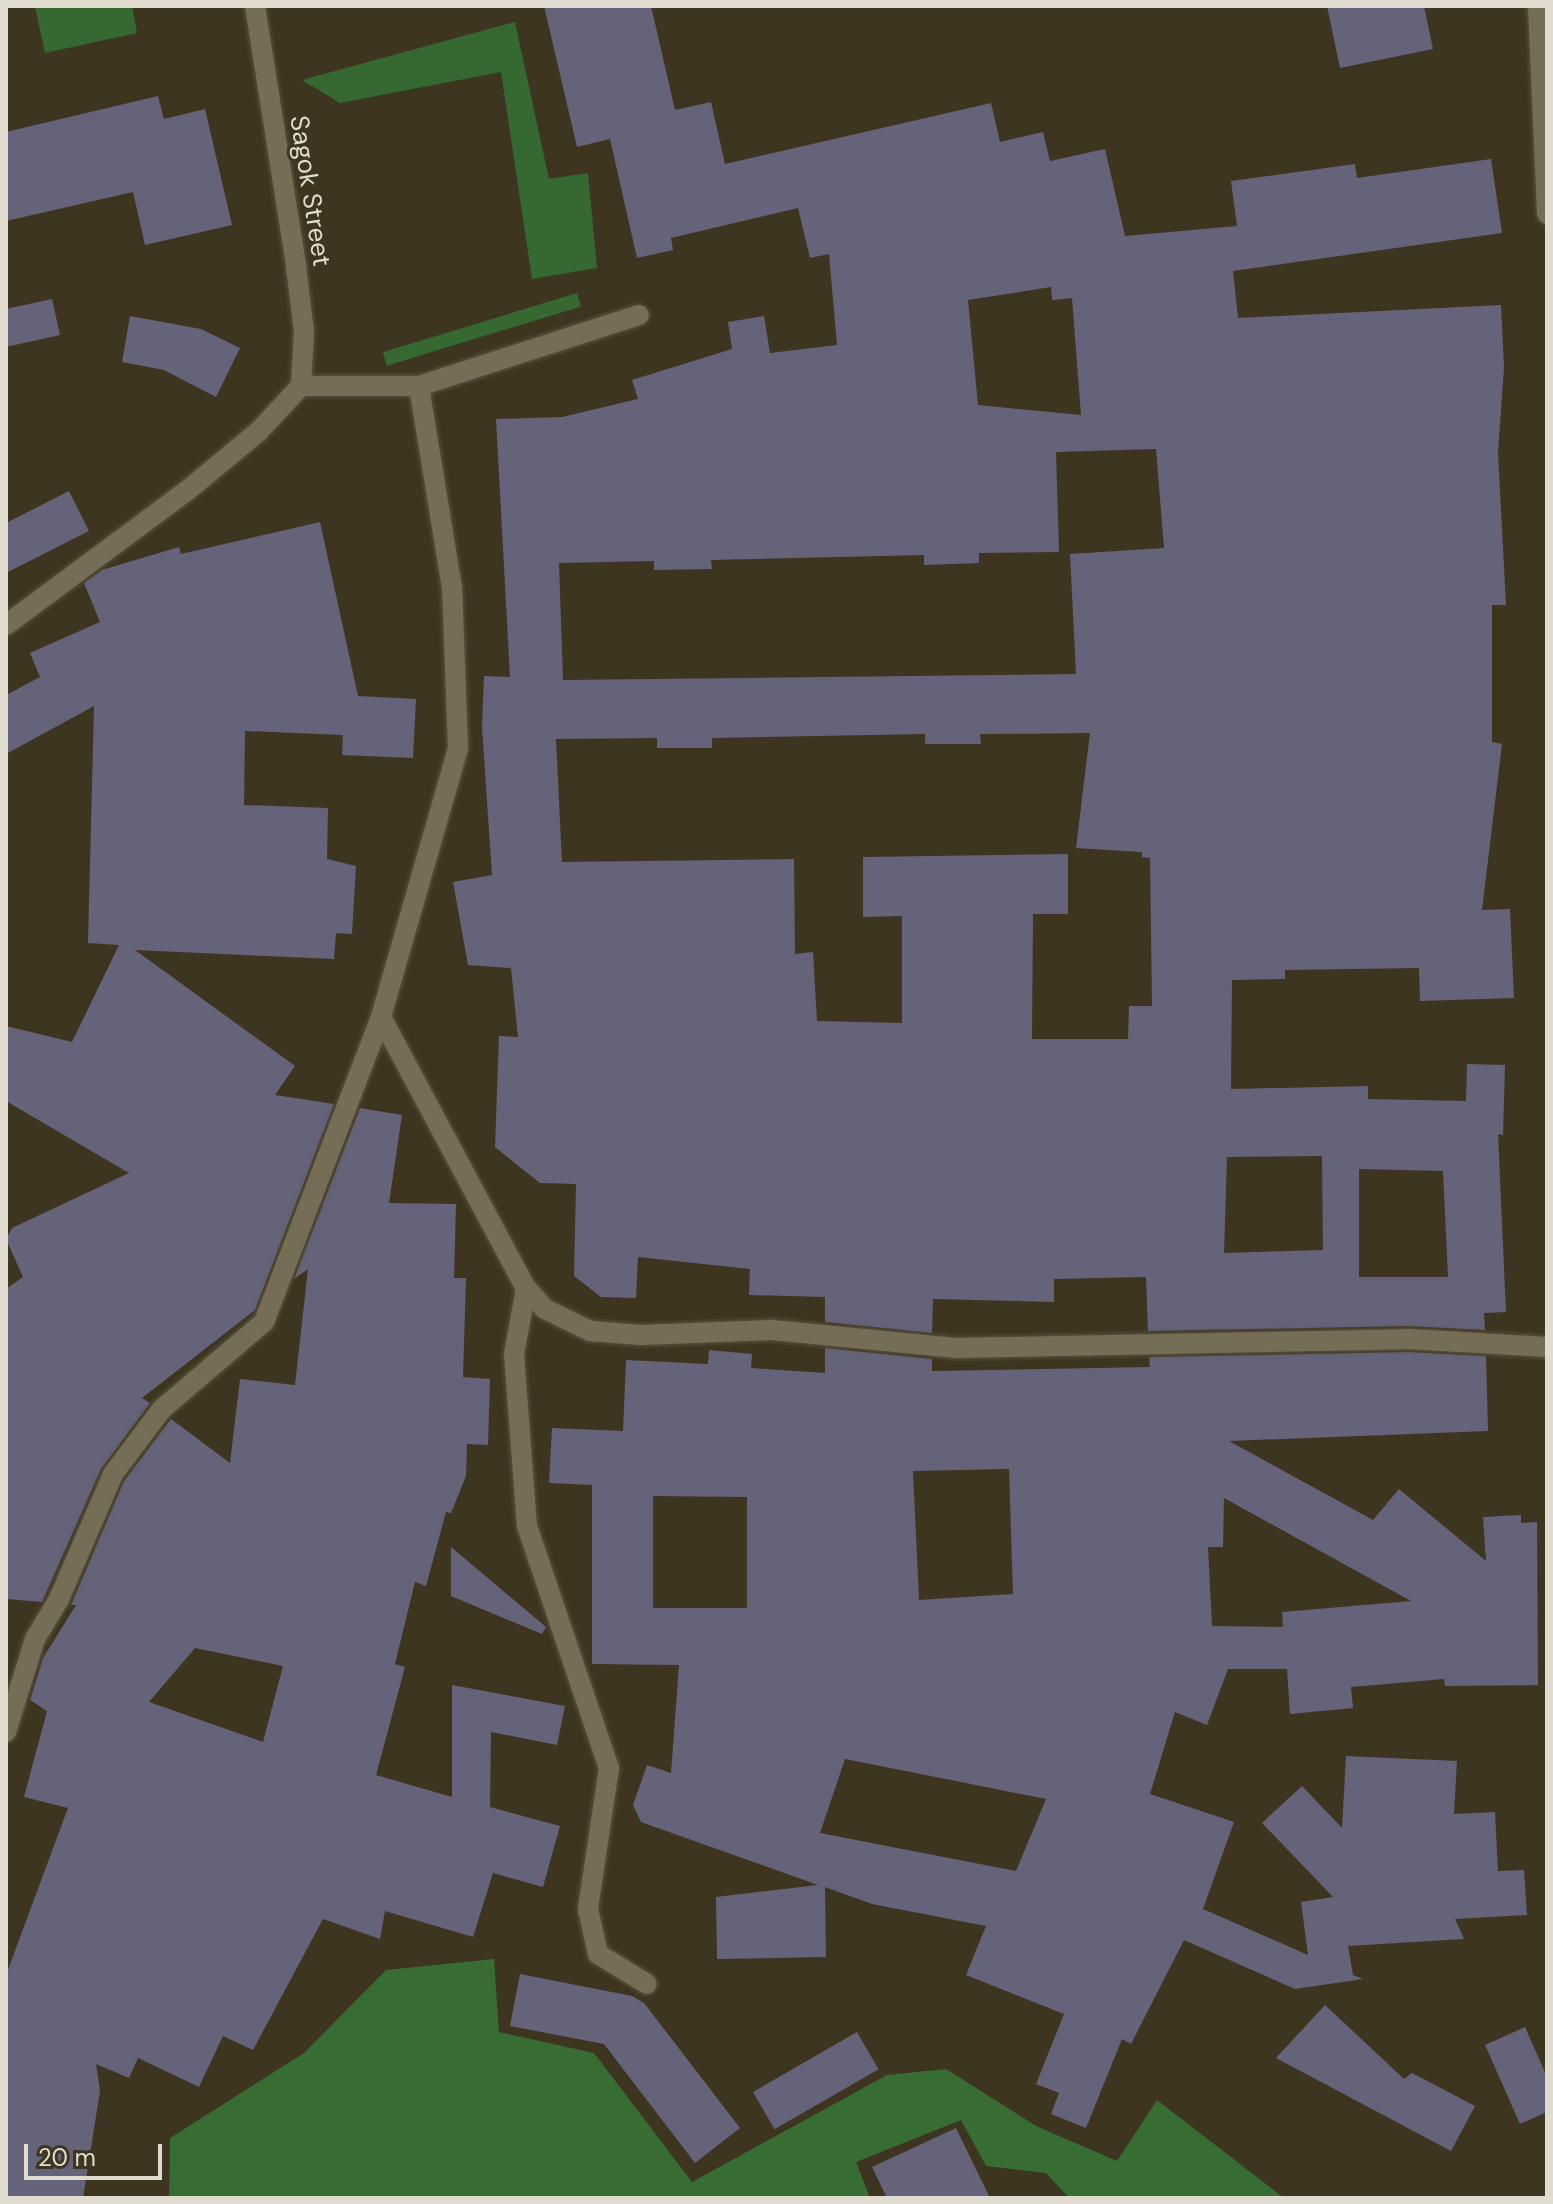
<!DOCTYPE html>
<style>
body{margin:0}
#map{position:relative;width:1553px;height:2204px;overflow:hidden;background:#3d3520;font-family:"DM Sans",sans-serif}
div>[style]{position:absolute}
.green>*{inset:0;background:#366831;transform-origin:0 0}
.forest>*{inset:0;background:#376d32}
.building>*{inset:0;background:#65637a;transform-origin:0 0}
.roads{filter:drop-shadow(0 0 2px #58523f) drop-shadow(0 0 2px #58523f)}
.minor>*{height:20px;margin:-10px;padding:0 10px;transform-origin:10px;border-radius:10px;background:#756d56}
span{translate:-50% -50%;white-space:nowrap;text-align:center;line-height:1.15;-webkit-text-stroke:6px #3d3520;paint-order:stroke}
.street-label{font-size:26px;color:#dfdbce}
.frame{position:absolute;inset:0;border:8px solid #dfdbce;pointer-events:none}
.scale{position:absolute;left:24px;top:2144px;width:138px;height:36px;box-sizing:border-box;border:4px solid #dfdbce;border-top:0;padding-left:10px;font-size:24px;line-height:28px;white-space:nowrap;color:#dfdbce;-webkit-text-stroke:6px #3d3520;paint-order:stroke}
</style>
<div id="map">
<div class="green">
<i style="clip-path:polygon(35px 6px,132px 6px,137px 33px,45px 53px)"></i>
<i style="clip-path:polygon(515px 22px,549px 179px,588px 173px,597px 268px,532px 279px,501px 72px,340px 103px,302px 80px)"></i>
<i style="left:577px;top:293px;width:14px;height:203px;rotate:73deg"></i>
</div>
<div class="forest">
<i style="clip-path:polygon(494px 1959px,499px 2032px,594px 2053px,692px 2182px,887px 2075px,946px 2069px,1036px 2126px,1117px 2161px,1157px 2100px,1284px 2198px,1069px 2198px,1046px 2173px,986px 2166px,961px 2120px,856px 2162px,870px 2198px,169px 2198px,170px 2138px,304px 2053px,386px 1970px)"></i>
</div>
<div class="building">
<i style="clip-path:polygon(evenodd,544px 6px,651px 6px,675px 110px,711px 102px,725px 164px,991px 103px,1000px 142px,1043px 132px,1050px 161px,1105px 149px,1125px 236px,1237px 226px,1231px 181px,1355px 164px,1357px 178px,1491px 159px,1502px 233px,1233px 271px,1238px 318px,1501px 305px,1504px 367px,1498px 453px,1506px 605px,1492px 605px,1492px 742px,1502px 744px,1482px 910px,1510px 909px,1514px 998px,1420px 1001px,1419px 968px,1285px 970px,1285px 979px,1232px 980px,1231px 1089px,1368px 1086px,1368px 1099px,1466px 1101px,1467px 1064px,1505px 1065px,1503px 1135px,1498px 1134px,1506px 1312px,1484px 1313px,1485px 1330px,1408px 1326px,1148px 1331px,1146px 1277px,1054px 1279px,1054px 1302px,933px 1299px,932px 1333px,825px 1322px,825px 1297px,749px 1295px,750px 1269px,638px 1257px,636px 1298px,601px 1297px,574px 1276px,576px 1184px,540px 1183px,495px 1147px,499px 1036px,518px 1037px,511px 968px,468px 965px,453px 882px,492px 875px,482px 727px,484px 676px,510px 677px,496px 419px,562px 417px,638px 399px,632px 380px,732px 349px,728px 322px,764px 316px,770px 353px,837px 345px,829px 254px,810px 258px,798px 208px,671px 238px,673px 250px,637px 258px,610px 139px,577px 147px,544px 6px,1051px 287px,1052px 300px,1072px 298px,1081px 415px,978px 405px,968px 300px,1051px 287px,544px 6px,1156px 449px,1164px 548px,1070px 554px,1076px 674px,563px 680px,559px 563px,654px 561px,654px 570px,712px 569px,711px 560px,924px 555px,924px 565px,979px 563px,979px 553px,1059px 552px,1056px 452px,1156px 449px,544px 6px,1090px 733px,1076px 848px,1142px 852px,1142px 857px,1150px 858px,1152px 1006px,1129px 1006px,1128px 1039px,1032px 1039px,1033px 914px,1068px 914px,1068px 854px,863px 857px,863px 917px,902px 916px,902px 1023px,817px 1021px,813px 952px,795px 954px,794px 859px,562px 862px,556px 739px,657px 738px,657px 748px,712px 748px,712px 738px,925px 734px,925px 744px,981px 744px,980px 734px,1090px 733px,544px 6px,1322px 1156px,1323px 1250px,1224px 1253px,1227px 1157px,1322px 1156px,544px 6px,1359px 1169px,1443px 1171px,1448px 1277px,1359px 1277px,1359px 1169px)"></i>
<i style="clip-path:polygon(1327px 6px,1424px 6px,1433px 49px,1340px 68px)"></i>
<i style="clip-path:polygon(158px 96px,164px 119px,205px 109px,232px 225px,145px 245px,133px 192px,6px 221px,6px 132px)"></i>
<i style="clip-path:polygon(52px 299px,60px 335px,6px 347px,6px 309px)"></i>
<i style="clip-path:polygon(130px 316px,201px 329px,240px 348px,216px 397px,164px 370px,122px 362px)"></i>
<i style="clip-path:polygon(69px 491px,89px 531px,6px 573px,6px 523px)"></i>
<i style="clip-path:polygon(320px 522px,358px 696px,416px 699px,413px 758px,342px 755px,343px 735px,245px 731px,244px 805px,328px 808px,327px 859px,356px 866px,352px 934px,336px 933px,334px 959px,135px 950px,295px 1066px,275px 1095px,334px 1104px,255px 1310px,142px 1398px,150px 1403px,101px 1469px,42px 1602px,6px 1599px,6px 1289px,23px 1277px,6px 1239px,12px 1228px,129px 1173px,6px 1101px,6px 1026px,72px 1042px,119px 945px,88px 943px,94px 706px,6px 754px,6px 695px,40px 677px,30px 653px,100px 622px,84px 583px,102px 570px,179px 547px,181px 554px)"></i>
<i style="clip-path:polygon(evenodd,360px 1108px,402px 1115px,389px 1203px,456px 1204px,454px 1278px,466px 1278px,463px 1377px,490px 1379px,488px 1445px,467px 1444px,466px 1476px,451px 1513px,446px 1512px,426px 1586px,415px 1582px,395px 1664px,405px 1667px,376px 1775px,452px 1797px,452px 1685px,565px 1706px,557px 1745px,491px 1732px,490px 1807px,560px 1826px,543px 1887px,493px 1873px,473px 1937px,385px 1911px,380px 1939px,323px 1919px,253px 2050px,223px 2036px,199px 2087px,138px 2058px,129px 2078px,96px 2064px,100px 2091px,83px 2198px,6px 2198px,6px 1975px,68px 1808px,24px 1797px,47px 1711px,30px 1700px,43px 1658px,76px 1605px,71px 1605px,124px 1481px,171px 1419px,230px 1463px,240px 1379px,295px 1385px,308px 1269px,294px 1279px,360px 1108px,195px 1648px,283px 1666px,263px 1742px,149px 1702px,195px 1648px)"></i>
<i style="clip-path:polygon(evenodd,825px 1348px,932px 1359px,932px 1371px,1150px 1367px,1149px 1357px,1408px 1352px,1486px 1356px,1488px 1431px,1229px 1441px,1373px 1520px,1399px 1489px,1486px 1561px,1483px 1517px,1521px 1515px,1521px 1523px,1537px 1522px,1538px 1685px,1445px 1686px,1444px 1679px,1351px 1687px,1353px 1708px,1290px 1714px,1287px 1669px,1228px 1669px,1207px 1725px,1175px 1712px,1150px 1794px,1234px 1822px,1203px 1909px,1308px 1955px,1301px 1902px,1333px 1897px,1262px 1823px,1302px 1786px,1342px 1828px,1346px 1756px,1457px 1761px,1454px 1814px,1495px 1812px,1498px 1871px,1524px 1870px,1527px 1915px,1455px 1919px,1464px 1939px,1348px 1946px,1353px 1975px,1363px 1979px,1295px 1989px,1184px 1940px,1131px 2044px,1122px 2039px,1086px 2128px,1051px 2114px,1059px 2093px,1036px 2084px,1064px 2014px,966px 1975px,986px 1926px,872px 1904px,825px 1887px,826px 1957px,717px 1959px,716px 1897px,818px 1885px,641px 1822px,633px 1805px,647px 1765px,671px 1773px,679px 1665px,592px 1664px,592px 1485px,549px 1483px,552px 1428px,623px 1431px,626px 1360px,708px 1364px,709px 1350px,752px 1354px,751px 1368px,825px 1373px,825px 1348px,1009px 1469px,1013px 1594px,919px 1600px,913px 1471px,1009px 1469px,825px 1348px,653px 1496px,747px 1497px,747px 1608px,653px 1608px,653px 1496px,825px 1348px,1224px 1498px,1411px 1601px,1282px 1612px,1283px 1627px,1212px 1626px,1208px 1547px,1223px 1547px,1224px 1498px,825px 1348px,845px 1759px,956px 1781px,1046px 1799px,1016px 1871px,820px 1833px,845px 1759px)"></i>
<i style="clip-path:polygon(451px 1547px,546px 1627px,542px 1634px,451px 1596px)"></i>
<i style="clip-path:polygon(520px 1974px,632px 1996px,644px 2003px,740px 2128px,695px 2163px,604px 2044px,510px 2026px)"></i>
<i style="clip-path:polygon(1325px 2005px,1404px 2079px,1412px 2073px,1475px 2106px,1451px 2151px,1276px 2058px)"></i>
<i style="clip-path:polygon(1525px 2027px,1547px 2077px,1547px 2112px,1520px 2124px,1485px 2045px)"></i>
<i style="left:857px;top:2032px;width:43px;height:120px;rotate:60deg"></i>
<i style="clip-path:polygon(956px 2128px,990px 2198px,887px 2198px,872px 2167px)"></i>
</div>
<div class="roads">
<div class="minor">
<i style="left:255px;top:6px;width:263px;rotate:81deg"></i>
<i style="left:296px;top:266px;width:66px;rotate:83.1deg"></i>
<i style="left:304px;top:332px;width:54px;rotate:93.2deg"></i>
<i style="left:1538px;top:6px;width:208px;rotate:87.5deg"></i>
<i style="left:6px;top:625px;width:227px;rotate:-36.6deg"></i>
<i style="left:188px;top:490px;width:92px;rotate:-39.7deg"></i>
<i style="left:259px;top:431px;width:62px;rotate:-47deg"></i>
<i style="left:301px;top:386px;width:118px"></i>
<i style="left:419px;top:386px;width:231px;rotate:-17.9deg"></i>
<i style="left:381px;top:1017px;width:307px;rotate:61.9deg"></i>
<i style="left:526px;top:1288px;width:28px;rotate:48deg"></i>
<i style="left:545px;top:1309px;width:50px;rotate:26.1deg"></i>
<i style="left:590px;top:1331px;width:51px;rotate:4.5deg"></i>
<i style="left:641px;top:1335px;width:131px;rotate:-2.2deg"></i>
<i style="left:772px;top:1330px;width:186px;rotate:5.6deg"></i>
<i style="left:957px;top:1348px;width:451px;rotate:-1.1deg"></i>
<i style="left:1408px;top:1339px;width:139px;rotate:3.3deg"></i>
<i style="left:526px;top:1288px;width:67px;rotate:100.3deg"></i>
<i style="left:514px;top:1354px;width:172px;rotate:85.7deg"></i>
<i style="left:527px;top:1526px;width:256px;rotate:71.3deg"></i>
<i style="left:609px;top:1768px;width:143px;rotate:98.5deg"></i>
<i style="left:588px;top:1909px;width:46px;rotate:77.5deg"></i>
<i style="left:598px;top:1954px;width:57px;rotate:31.5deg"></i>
<i style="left:6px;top:1732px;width:97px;rotate:-72.7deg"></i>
<i style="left:35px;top:1639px;width:47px;rotate:-59deg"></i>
<i style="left:59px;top:1599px;width:136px;rotate:-66.6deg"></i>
<i style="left:113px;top:1474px;width:81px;rotate:-53deg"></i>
<i style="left:162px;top:1409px;width:134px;rotate:-40.5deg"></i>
<i style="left:264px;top:1322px;width:327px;rotate:-69deg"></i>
<i style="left:381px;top:1017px;width:280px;rotate:-74deg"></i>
<i style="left:458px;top:748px;width:160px;rotate:-92.1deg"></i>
<i style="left:452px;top:588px;width:205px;rotate:-99.3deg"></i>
</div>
</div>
<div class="street-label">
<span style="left:310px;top:191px;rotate:81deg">Sagok Street</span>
</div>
<div class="frame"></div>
<div class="scale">20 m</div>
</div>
